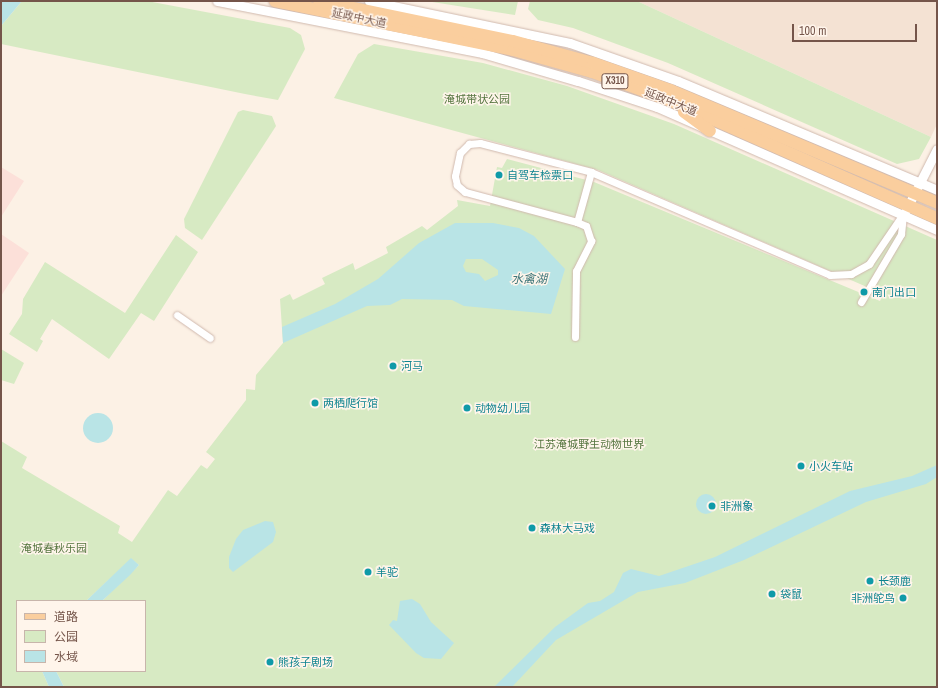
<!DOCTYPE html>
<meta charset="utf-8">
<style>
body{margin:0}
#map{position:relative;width:938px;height:688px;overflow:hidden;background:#fcf1e5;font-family:"Archivo Narrow","Noto Sans SC",sans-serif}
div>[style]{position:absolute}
.residential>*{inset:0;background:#f4e2d3}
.commercial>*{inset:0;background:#fce0d9}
.green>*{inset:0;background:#d7eac3}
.water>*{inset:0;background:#b9e4e6}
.round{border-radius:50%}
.roads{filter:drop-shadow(0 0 1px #d0b9ae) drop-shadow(0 0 1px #d0b9ae)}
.minor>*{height:7px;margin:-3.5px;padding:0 3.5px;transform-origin:3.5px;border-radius:3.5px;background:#fff}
.tertiary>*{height:9px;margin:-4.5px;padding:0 4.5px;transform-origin:4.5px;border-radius:4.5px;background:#fff}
.primary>*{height:12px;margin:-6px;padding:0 6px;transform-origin:6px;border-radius:6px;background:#face9e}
.dots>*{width:11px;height:11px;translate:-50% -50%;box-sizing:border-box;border:2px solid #fff5eb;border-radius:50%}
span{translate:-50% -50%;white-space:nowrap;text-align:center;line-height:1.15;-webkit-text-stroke:3px #fff5eb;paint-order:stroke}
.shield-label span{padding:1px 3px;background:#fff5eb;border:1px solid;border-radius:3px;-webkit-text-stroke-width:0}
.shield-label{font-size:10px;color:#75554a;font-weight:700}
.street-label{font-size:11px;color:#75554a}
.park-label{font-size:11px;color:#55753f}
.culture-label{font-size:11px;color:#0d838f}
.left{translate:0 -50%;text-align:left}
.right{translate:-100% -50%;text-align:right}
.water-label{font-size:12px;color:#3e767a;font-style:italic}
.frame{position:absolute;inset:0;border:2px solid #75554a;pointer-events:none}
.legend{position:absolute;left:16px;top:600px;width:130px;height:72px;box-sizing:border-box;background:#fff5eb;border:1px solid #c8b5ab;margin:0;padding:5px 7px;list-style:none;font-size:12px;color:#75554a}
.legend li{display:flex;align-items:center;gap:8px;height:20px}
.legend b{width:20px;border:1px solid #c8b5ab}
.scale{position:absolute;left:792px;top:24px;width:125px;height:18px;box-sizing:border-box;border:2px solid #75554a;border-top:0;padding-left:5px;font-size:12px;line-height:14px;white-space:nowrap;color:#75554a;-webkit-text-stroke:3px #fff5eb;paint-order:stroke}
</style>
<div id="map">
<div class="residential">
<i style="clip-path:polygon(637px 1px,937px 1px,937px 124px,931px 137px)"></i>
</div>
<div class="commercial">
<i style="clip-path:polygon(1px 167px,24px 181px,1px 217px)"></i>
<i style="clip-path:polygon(1px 234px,29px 253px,1px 296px)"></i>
</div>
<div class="green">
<i style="clip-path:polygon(22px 1px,147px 1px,290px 28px,301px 35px,305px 49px,278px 100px,245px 94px,1px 44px,1px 26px)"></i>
<i style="clip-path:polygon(426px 1px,518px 1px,515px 15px)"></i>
<i style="clip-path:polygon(530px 1px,637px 1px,931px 137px,919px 159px,897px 164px,668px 63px,573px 28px,538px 20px,528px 9px)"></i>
<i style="clip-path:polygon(374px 44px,483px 63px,567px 86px,674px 124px,937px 240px,937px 687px,64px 687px,56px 671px,145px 671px,145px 601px,102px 601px,139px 565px,131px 559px,86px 601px,17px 601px,17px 671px,42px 671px,49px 687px,1px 687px,1px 441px,27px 457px,22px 468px,120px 526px,118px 533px,132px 542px,168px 490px,177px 496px,201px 465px,207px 469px,215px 459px,206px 452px,246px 400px,246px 389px,255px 390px,256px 375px,283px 343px,280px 299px,290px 294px,293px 300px,325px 284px,322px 278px,353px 263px,355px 270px,388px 253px,386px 247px,422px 226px,427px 230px,458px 206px,457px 200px,490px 206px,497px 167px,502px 168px,507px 159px,594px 182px,880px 301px,883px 294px,598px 170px,334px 98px,358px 54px)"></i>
<i style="clip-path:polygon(243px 110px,272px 116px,276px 126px,202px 240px,185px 228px,184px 219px,238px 112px)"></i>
<i style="clip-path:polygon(176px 235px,198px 252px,154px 321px,141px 313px,109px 359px,52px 319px,40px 339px,43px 341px,37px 352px,9px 334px,22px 314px,23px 299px,45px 262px,125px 313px)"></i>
<i style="clip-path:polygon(1px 349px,24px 363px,14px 384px,1px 380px)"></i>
</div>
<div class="water">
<i style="clip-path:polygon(1px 1px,22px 1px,1px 26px)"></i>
<i style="clip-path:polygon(evenodd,455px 223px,493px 223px,519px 228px,534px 236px,565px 269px,551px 314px,464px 306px,452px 300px,402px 299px,390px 305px,367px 306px,283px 343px,282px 327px,335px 304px,378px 279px,419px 243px,455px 223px,466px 259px,482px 259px,498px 270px,498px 275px,485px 281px,479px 274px,466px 272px,463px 266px,466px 259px)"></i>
<i class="round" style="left:83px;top:413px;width:30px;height:30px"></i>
<i style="clip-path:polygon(937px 465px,937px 477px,926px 484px,866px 502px,744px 560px,685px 583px,638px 592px,556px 640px,512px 687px,494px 687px,555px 627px,588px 603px,600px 601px,614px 592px,623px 573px,631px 569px,659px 576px,715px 557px,850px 491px,912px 476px)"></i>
<i class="round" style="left:696px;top:494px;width:20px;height:20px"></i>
<i style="clip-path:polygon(265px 521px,273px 522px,276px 532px,273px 542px,233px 572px,229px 568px,229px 557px,236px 539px,243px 530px)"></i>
<i style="clip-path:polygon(131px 558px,139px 565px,130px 575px,102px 601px,86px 601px)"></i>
<i style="clip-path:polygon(412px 599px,420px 604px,431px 622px,454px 643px,441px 659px,424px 658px,416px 653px,389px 625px,393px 620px,397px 621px,400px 601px)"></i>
<i style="clip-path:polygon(42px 671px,56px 671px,64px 687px,49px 687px)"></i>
</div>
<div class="roads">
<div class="minor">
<i style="left:591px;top:172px;width:52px;rotate:105.6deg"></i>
<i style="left:577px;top:222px;width:116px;rotate:-165deg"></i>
<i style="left:465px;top:192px;width:11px;rotate:-139deg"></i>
<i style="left:457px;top:185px;width:9px;rotate:-103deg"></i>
<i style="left:455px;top:176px;width:24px;rotate:-78deg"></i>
<i style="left:460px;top:153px;width:13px;rotate:-45deg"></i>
<i style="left:469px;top:144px;width:11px;rotate:-5deg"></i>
<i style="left:480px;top:143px;width:115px;rotate:14.6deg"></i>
<i style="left:591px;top:172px;width:260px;rotate:23.3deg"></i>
<i style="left:830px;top:275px;width:21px;rotate:-3deg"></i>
<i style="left:851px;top:274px;width:21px;rotate:-29deg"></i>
<i style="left:869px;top:264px;width:60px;rotate:-55.8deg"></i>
<i style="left:861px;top:302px;width:79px;rotate:-59.5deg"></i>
<i style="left:901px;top:234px;width:20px;rotate:-84deg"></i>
<i style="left:177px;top:315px;width:40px;rotate:34.9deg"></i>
<i style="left:575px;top:337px;width:66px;rotate:-89.1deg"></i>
<i style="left:576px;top:271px;width:34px;rotate:-63deg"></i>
<i style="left:591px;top:241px;width:16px;rotate:-108deg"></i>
<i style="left:586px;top:226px;width:10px;rotate:-156deg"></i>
</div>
<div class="tertiary">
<i style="left:217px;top:1px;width:270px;rotate:11.1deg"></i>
<i style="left:482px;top:53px;width:100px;rotate:16.3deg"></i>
<i style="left:578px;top:81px;width:83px;rotate:18.2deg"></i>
<i style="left:657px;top:107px;width:306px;rotate:23.7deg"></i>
<i style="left:369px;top:1px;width:205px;rotate:11.8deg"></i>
<i style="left:570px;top:43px;width:114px;rotate:19.4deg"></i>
<i style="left:678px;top:81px;width:281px;rotate:22.8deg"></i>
<i style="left:906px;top:210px;width:68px;rotate:-63.1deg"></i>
</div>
<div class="primary">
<i style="left:275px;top:1px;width:243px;rotate:11.6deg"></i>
<i style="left:513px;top:50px;width:82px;rotate:15.6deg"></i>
<i style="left:592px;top:72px;width:82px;rotate:20deg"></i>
<i style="left:669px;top:100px;width:293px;rotate:23.8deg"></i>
<i style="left:319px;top:1px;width:198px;rotate:11.7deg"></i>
<i style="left:513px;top:41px;width:83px;rotate:15.4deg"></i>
<i style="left:593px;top:63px;width:82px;rotate:19.3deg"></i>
<i style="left:670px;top:90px;width:290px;rotate:22.9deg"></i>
<i style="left:684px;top:112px;width:32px;rotate:36deg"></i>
</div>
</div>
<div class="dots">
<i style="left:499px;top:175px;background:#0f9aa8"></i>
<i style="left:864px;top:292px;background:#0f9aa8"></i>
<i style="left:393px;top:366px;background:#0f9aa8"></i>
<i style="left:315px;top:403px;background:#0f9aa8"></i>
<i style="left:467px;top:408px;background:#0f9aa8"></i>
<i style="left:801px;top:466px;background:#0f9aa8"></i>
<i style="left:712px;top:506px;background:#0f9aa8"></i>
<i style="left:532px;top:528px;background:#0f9aa8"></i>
<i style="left:368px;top:572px;background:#0f9aa8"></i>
<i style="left:870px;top:581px;background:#0f9aa8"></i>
<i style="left:772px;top:594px;background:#0f9aa8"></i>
<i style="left:903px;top:598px;background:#0f9aa8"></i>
<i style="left:270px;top:662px;background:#0f9aa8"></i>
</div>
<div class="shield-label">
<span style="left:615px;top:81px">X310</span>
</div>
<div class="street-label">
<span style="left:359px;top:18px;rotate:12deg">延政中大道</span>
<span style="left:671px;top:102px;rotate:22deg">延政中大道</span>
</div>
<div class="park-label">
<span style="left:477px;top:99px">淹城带状公园</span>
<span style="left:589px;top:444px">江苏淹城野生动物世界</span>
<span style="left:54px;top:548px">淹城春秋乐园</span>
</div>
<div class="culture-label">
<span class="left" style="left:507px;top:175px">自驾车检票口</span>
<span class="left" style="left:872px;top:292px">南门出口</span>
<span class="left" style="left:401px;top:366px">河马</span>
<span class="left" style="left:323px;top:403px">两栖爬行馆</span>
<span class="left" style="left:475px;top:408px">动物幼儿园</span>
<span class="left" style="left:809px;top:466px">小火车站</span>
<span class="left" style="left:720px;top:506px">非洲象</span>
<span class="left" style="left:540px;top:528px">森林大马戏</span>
<span class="left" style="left:376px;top:572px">羊驼</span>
<span class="left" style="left:878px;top:581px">长颈鹿</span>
<span class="left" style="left:780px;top:594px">袋鼠</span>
<span class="right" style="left:895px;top:598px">非洲鸵鸟</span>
<span class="left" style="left:278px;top:662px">熊孩子剧场</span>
</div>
<div class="water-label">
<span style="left:529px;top:280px">水禽湖</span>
</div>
<div class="frame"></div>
<ul class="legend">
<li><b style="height:5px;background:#face9e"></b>道路</li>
<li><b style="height:11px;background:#d7eac3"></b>公园</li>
<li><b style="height:11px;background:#b9e4e6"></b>水域</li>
</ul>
<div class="scale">100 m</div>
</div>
